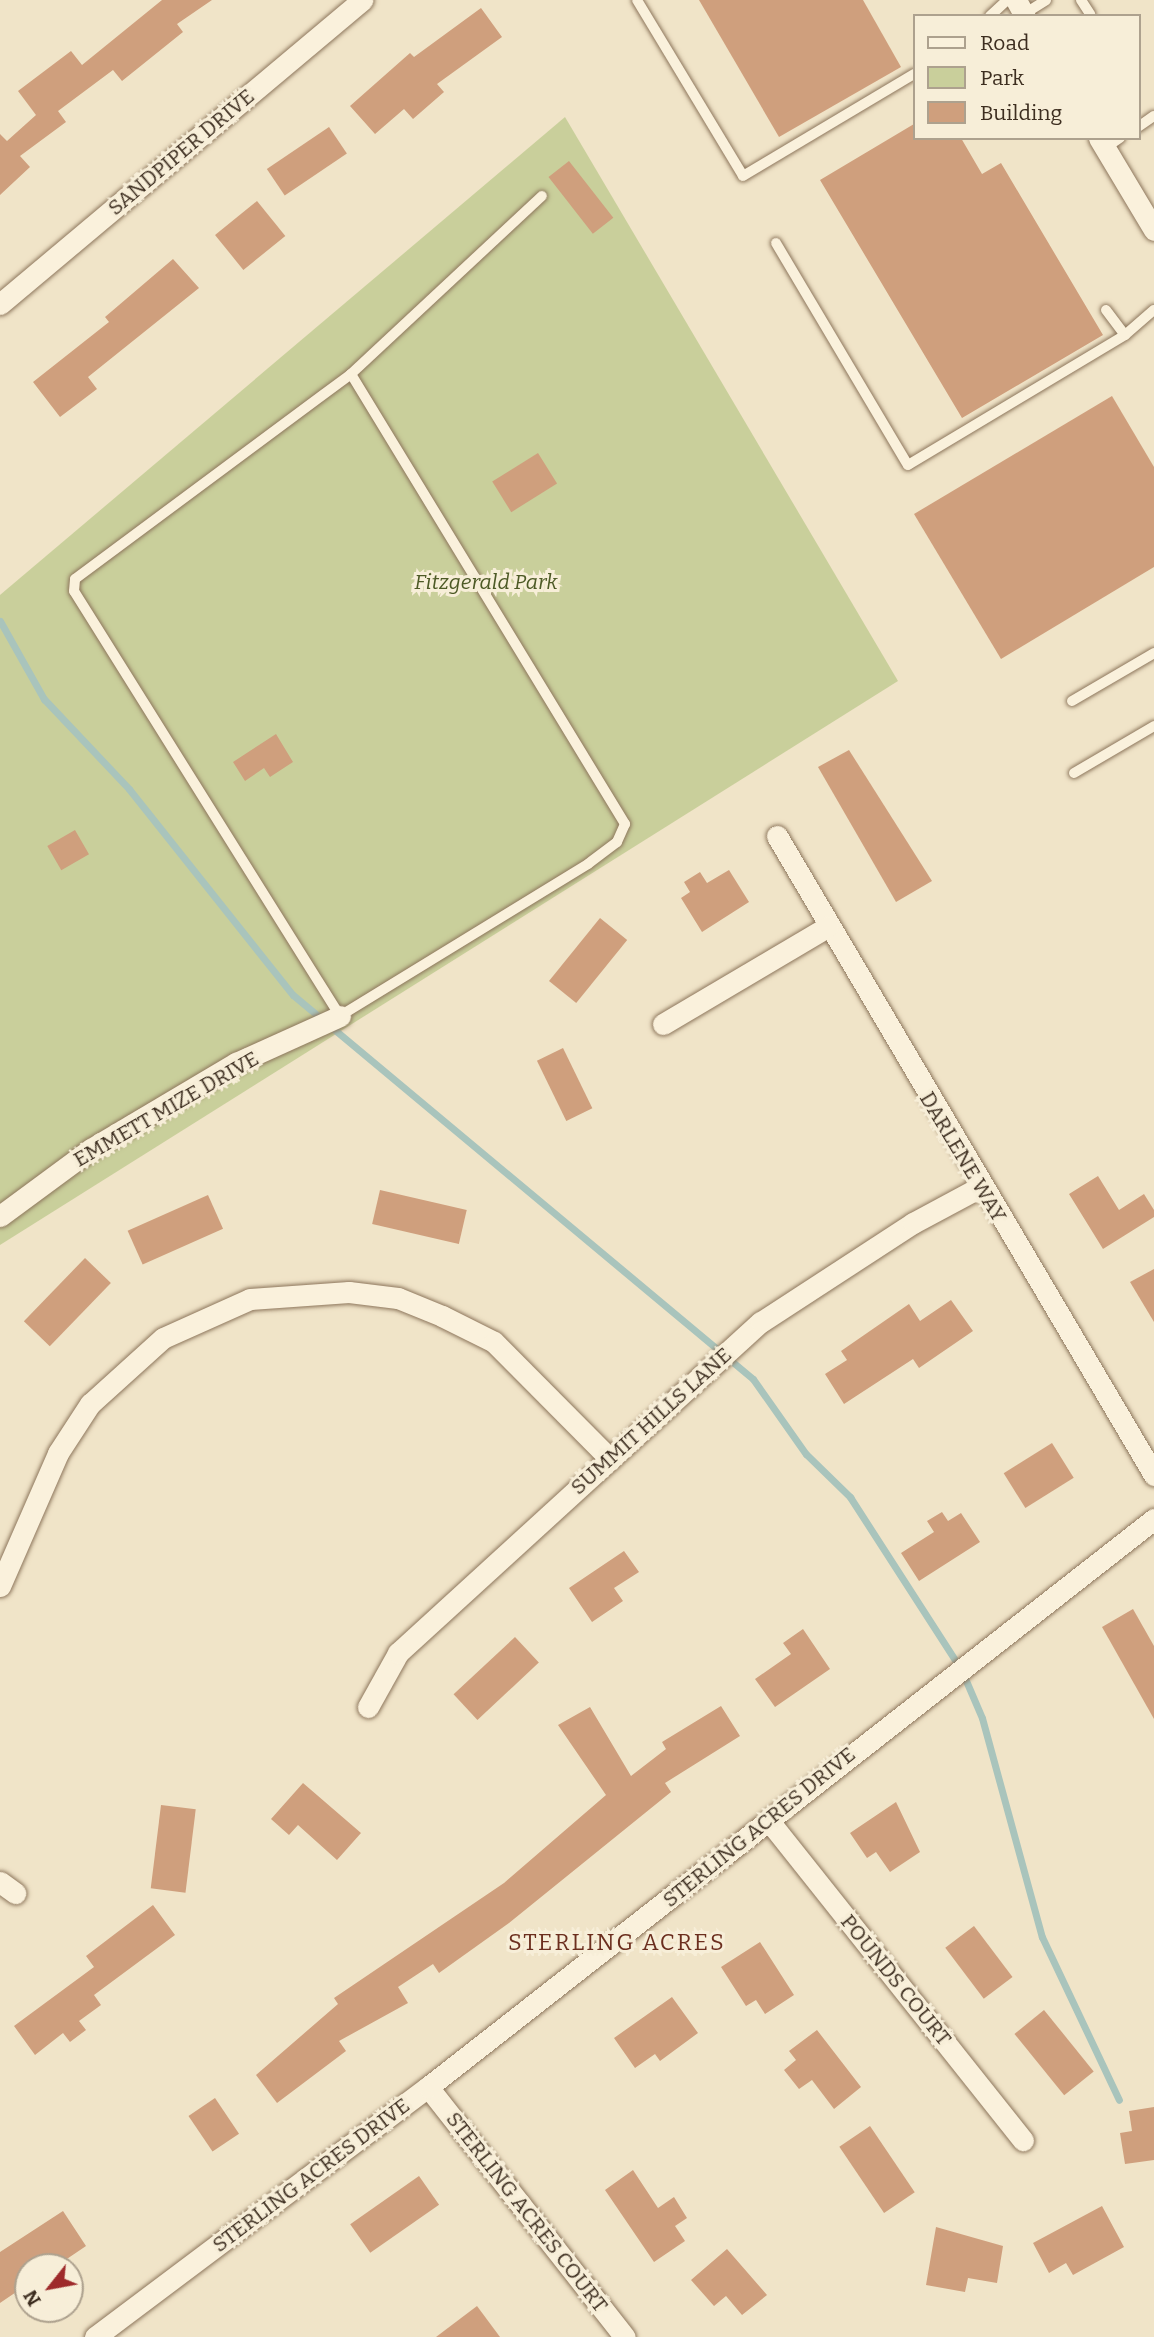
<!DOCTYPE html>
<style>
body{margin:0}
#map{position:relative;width:1154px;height:2337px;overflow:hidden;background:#f0e4c8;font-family:Bitter,serif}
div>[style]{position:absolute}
.green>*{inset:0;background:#c9cf9b}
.stream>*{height:7px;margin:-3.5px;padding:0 3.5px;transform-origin:3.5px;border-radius:3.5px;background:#a9c4bc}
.building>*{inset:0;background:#cf9f7d;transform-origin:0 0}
.roads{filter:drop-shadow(0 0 2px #8d765c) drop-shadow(0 0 2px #8d765c)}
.lane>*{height:10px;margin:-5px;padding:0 5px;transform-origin:5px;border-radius:5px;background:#faf1dc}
.street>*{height:21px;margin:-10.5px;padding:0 10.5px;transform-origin:10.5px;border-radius:10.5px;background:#faf1dc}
span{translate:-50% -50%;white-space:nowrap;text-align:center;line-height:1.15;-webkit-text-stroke:6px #f7eed8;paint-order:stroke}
.street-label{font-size:21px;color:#3d2e20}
.park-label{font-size:21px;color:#4d5a26;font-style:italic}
.neighbourhood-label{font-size:23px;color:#6b2e1e;letter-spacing:2px}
.legend{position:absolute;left:913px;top:14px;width:228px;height:126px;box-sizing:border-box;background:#f7eed8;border:2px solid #ada18e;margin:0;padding:9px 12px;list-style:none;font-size:21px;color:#3d2e20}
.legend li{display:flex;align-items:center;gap:14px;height:35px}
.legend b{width:35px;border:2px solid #ada18e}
.north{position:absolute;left:14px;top:2253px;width:70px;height:70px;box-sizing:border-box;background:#f7eed8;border:2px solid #ada18e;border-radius:50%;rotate:239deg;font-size:19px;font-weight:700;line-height:28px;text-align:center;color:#3d2e20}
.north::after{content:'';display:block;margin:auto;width:24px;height:32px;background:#9e2a2b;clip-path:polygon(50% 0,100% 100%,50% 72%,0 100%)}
</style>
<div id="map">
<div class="green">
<i style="clip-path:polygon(565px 117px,898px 681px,0 1245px,0 595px)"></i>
</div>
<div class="stream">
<i style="left:0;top:621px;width:90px;rotate:60.6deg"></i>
<i style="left:44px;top:699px;width:124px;rotate:46.6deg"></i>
<i style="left:129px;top:789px;width:263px;rotate:51.5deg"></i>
<i style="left:293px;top:995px;width:599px;rotate:39.85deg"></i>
<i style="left:753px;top:1379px;width:92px;rotate:54.8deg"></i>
<i style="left:806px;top:1454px;width:62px;rotate:44.3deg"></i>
<i style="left:850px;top:1497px;width:205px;rotate:57.2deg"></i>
<i style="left:961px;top:1669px;width:53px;rotate:66.8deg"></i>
<i style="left:982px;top:1718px;width:227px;rotate:74.7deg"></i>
<i style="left:1042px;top:1937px;width:180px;rotate:64.7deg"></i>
</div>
<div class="building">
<i style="clip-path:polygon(162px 0,212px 0,177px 24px,183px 32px,122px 81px,113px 70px,58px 111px,66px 122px,20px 156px,30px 167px,0 195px,0 134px,7px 141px,36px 115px,18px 91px,71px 51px,82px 65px)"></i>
<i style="clip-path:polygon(699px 0,863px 0,901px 67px,779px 137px)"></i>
<i style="clip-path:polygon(481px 8px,502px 37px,437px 84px,444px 92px,413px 119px,404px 109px,375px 134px,350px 106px,410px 53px,414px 57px)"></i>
<i style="clip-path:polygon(914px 124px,914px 138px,961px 138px,982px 174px,1001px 163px,1103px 335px,962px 418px,820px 180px)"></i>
<i style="left:329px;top:127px;width:32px;height:75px;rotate:56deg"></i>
<i style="left:569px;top:161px;width:72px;height:26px;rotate:52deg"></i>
<i style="left:257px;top:201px;width:45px;height:54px;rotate:51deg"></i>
<i style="clip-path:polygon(173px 259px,199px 288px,88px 377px,97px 389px,60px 417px,33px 382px,109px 322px,105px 317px)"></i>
<i style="clip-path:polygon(1112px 396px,1154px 467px,1154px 567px,1001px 659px,914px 514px)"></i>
<i style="left:538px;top:453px;width:36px;height:54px;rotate:58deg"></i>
<i style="clip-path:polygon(276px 734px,293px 762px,270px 777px,264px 768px,245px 781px,233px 762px)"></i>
<i style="clip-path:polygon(849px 750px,932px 881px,896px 902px,818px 767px)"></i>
<i style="left:75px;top:830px;width:28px;height:32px;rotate:60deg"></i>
<i style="clip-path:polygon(729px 870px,749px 902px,702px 932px,681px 898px,690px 892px,684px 882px,700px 872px,707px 883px)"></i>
<i style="left:600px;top:918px;width:35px;height:81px;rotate:39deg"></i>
<i style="left:563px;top:1048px;width:67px;height:29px;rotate:64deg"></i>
<i style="clip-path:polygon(1098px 1176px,1119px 1210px,1144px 1194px,1154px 1210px,1154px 1217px,1103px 1249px,1069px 1194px)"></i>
<i style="left:380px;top:1190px;width:89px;height:35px;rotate:13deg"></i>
<i style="left:208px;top:1195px;width:37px;height:88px;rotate:66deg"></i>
<i style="left:85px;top:1258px;width:36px;height:88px;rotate:44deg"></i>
<i style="clip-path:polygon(1154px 1269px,1154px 1322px,1130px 1282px)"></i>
<i style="clip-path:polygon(951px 1300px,973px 1331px,919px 1368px,913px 1359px,844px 1404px,825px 1374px,847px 1360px,841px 1351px,909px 1304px,920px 1321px)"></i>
<i style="left:1052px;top:1443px;width:41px;height:57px;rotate:58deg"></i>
<i style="clip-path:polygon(942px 1512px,948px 1521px,961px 1513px,980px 1542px,919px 1581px,901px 1553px,934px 1532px,927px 1521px)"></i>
<i style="clip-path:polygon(624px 1551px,639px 1572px,614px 1588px,623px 1601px,592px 1622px,569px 1588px)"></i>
<i style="clip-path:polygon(1133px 1609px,1154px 1646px,1154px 1719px,1102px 1627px)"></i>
<i style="clip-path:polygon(803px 1629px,830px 1669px,775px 1707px,755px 1679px,791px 1654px,783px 1643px)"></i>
<i style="left:515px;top:1637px;width:35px;height:84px;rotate:47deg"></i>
<i style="clip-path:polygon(721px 1706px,740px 1736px,665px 1783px,671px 1792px,509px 1923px,439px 1973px,433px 1964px,398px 1987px,408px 2003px,339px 2041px,346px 2051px,277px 2103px,256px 2075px,338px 2004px,334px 1998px,504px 1883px,606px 1795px,558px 1725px,590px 1707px,631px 1776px,666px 1749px,662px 1742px)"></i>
<i style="clip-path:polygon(303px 1783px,361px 1833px,337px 1860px,298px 1825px,289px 1835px,271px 1819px)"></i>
<i style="clip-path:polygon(896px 1802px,920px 1852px,890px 1872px,876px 1852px,867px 1858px,850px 1833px)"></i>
<i style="left:161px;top:1805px;width:35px;height:84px;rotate:7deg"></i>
<i style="clip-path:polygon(153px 1905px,175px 1935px,94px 1995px,101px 2005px,79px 2021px,86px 2030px,70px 2042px,63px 2033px,35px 2055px,14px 2026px,94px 1967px,86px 1956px)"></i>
<i style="left:974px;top:1926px;width:64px;height:36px;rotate:53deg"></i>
<i style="clip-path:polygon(760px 1942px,794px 1995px,765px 2014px,756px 2000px,746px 2006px,721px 1967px)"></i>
<i style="clip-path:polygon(672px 1997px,698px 2033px,660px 2061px,655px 2054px,635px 2068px,614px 2038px)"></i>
<i style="left:1044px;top:2010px;width:79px;height:38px;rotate:51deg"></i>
<i style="clip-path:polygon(817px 2030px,861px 2087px,834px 2109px,812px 2080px,799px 2089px,784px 2070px,796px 2060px,789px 2051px)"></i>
<i style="left:215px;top:2098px;width:43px;height:32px;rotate:56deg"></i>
<i style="clip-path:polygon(1154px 2107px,1154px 2160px,1125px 2164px,1120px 2133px,1132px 2131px,1129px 2111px)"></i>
<i style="left:870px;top:2126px;width:80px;height:37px;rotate:56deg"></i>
<i style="clip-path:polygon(633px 2170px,658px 2208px,674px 2197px,687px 2218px,675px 2226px,685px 2241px,654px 2262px,605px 2190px)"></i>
<i style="left:419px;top:2176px;width:35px;height:84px;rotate:55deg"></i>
<i style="clip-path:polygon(1102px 2206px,1124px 2247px,1073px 2275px,1066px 2263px,1049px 2273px,1033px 2243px)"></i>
<i style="clip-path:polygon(63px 2211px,86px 2246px,55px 2267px,28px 2267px,28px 2284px,0 2303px,0 2252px)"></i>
<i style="clip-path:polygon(936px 2227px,1003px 2246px,997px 2283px,968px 2278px,965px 2292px,926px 2285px)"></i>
<i style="clip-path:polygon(727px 2249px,767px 2295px,742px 2315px,726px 2296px,714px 2306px,691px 2280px)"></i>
<i style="clip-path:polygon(477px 2306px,500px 2337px,436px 2337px)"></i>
</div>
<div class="roads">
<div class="lane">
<i style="left:637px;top:0;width:205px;rotate:58.9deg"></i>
<i style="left:743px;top:176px;width:199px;rotate:-30.8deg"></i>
<i style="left:1081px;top:0;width:17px;rotate:57deg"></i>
<i style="left:1024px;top:14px;width:26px;rotate:-32deg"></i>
<i style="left:990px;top:16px;width:23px;rotate:-43deg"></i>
<i style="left:1138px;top:127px;width:19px;rotate:-35deg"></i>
<i style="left:1105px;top:148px;width:18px;rotate:-34deg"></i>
<i style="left:776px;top:243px;width:258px;rotate:59.3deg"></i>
<i style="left:908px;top:465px;width:253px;rotate:-30.9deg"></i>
<i style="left:1125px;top:335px;width:38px;rotate:-41deg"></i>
<i style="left:1106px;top:310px;width:31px;rotate:53deg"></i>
<i style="left:351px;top:374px;width:527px;rotate:58.66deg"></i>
<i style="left:625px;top:824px;width:20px;rotate:114deg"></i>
<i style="left:617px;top:842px;width:36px;rotate:143deg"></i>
<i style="left:588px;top:864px;width:291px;rotate:148.5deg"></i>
<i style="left:340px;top:1016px;width:501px;rotate:-122.04deg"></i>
<i style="left:74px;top:591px;width:12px;rotate:-85deg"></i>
<i style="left:75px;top:579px;width:344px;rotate:-36.6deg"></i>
<i style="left:351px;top:374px;width:261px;rotate:-43deg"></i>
<i style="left:1072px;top:701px;width:95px;rotate:-30.3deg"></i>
<i style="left:1074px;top:773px;width:93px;rotate:-30.4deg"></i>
</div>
<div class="street">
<i style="left:1016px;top:0;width:18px;rotate:61deg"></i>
<i style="left:1099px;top:138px;width:107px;rotate:59.1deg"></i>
<i style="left:0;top:304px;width:473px;rotate:-40deg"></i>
<i style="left:777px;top:836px;width:742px;rotate:59.46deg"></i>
<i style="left:663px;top:1024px;width:191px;rotate:-30.6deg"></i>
<i style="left:0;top:1216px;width:113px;rotate:-36.4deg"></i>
<i style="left:91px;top:1149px;width:169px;rotate:-30.7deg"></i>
<i style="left:236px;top:1063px;width:114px;rotate:-24.3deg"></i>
<i style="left:0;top:1586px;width:145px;rotate:-66.4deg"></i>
<i style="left:58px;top:1453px;width:59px;rotate:-56.9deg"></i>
<i style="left:90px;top:1404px;width:98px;rotate:-42.1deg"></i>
<i style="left:163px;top:1338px;width:95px;rotate:-24.1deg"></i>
<i style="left:250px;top:1299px;width:99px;rotate:-4deg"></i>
<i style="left:349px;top:1292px;width:49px;rotate:7deg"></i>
<i style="left:398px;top:1298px;width:48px;rotate:22.2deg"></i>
<i style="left:442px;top:1316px;width:58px;rotate:26.6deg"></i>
<i style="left:494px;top:1342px;width:165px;rotate:45.2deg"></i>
<i style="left:368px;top:1707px;width:62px;rotate:-60.9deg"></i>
<i style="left:398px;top:1653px;width:491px;rotate:-42.4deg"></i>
<i style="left:761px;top:1322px;width:181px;rotate:-33.1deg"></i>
<i style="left:913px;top:1223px;width:76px;rotate:-28.2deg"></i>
<i style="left:769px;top:1821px;width:408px;rotate:51.5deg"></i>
<i style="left:0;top:1882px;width:19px;rotate:36deg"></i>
<i style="left:428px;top:2087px;width:318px;rotate:51.8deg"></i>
<i style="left:95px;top:2337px;width:416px;rotate:-36.9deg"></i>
<i style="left:428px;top:2087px;width:922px;rotate:-38.04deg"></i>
</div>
</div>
<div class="street-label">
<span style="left:181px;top:152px;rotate:-40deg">SANDPIPER DRIVE</span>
<span style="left:166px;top:1109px;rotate:-30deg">EMMETT MIZE DRIVE</span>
<span style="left:963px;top:1157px;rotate:59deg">DARLENE WAY</span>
<span style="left:651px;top:1421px;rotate:-42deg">SUMMIT HILLS LANE</span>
<span style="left:759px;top:1827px;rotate:-39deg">STERLING ACRES DRIVE</span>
<span style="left:896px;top:1980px;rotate:51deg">POUNDS COURT</span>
<span style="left:311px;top:2175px;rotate:-37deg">STERLING ACRES DRIVE</span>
<span style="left:527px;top:2212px;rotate:52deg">STERLING ACRES COURT</span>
</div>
<div class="park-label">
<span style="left:486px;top:582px">Fitzgerald Park</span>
</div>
<div class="neighbourhood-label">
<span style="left:617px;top:1942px">STERLING ACRES</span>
</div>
<ul class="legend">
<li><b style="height:9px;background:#faf1dc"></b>Road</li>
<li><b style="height:19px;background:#c9cf9b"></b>Park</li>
<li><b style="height:19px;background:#cf9f7d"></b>Building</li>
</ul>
<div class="north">N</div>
</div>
